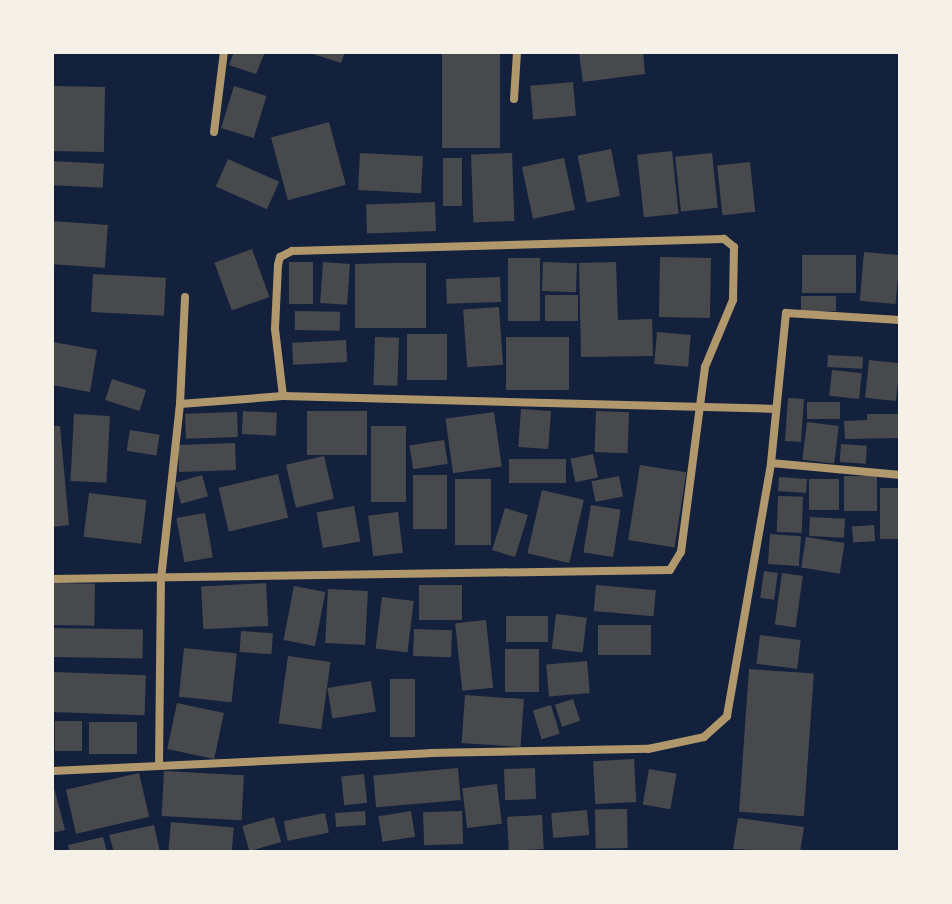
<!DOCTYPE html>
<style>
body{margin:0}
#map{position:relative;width:952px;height:904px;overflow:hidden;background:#14213d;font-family:"Titillium Web",sans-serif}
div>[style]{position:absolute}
.building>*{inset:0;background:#48494c;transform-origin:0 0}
.minor>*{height:8px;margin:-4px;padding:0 4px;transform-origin:4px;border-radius:4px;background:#b1986c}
span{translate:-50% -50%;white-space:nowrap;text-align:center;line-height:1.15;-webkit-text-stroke:6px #f6f1e7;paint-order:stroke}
.frame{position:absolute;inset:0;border:54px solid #f6f1e7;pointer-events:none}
</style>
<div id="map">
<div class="building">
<i style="clip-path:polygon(234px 52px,265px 52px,256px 74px,229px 65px)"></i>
<i style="clip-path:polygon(307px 52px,345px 52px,341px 63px)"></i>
<i style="left:442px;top:52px;width:58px;height:96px"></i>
<i style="clip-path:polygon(579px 52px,643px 52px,645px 74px,583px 82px)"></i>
<i style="left:573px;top:82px;width:34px;height:43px;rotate:85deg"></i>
<i style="left:52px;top:86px;width:53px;height:65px;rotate:1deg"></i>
<i style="left:234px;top:86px;width:34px;height:44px;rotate:17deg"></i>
<i style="left:329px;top:122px;width:65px;height:60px;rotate:75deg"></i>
<i style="left:611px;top:149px;width:48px;height:34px;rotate:79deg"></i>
<i style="left:672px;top:151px;width:63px;height:35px;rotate:84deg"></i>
<i style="left:360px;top:153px;width:63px;height:37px;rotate:3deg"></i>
<i style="left:512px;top:153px;width:68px;height:41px;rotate:88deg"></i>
<i style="left:712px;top:153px;width:55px;height:37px;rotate:84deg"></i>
<i style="left:443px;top:158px;width:19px;height:48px"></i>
<i style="left:564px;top:158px;width:53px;height:43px;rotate:78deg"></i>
<i style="left:228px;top:159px;width:56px;height:30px;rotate:24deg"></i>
<i style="left:52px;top:161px;width:52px;height:24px;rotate:3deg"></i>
<i style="left:750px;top:162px;width:50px;height:33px;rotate:84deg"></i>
<i style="left:435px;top:202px;width:29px;height:69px;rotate:88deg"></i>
<i style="left:52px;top:221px;width:56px;height:43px;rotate:4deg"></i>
<i style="left:252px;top:249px;width:51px;height:40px;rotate:70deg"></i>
<i style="left:864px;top:252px;width:36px;height:49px;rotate:5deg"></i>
<i style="left:802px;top:255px;width:54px;height:38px"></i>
<i style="left:660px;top:257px;width:51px;height:60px;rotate:1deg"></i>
<i style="left:508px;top:258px;width:32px;height:63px"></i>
<i style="left:313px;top:262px;width:42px;height:24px;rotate:90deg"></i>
<i style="left:323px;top:262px;width:27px;height:41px;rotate:4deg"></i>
<i style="left:543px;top:262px;width:34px;height:29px;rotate:2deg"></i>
<i style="clip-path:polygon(616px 262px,618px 320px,652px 319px,653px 356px,581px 357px,579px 263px)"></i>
<i style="clip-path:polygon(389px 263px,426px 263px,426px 328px,355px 328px,355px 264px)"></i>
<i style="left:93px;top:274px;width:73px;height:38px;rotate:3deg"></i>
<i style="left:500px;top:277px;width:25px;height:54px;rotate:88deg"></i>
<i style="left:578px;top:295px;width:26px;height:33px;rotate:90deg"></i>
<i style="left:801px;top:296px;width:35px;height:15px"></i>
<i style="left:499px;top:307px;width:58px;height:36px;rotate:86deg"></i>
<i style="left:295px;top:311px;width:45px;height:19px;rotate:1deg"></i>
<i style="left:657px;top:332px;width:34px;height:32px;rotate:5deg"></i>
<i style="left:407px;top:334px;width:40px;height:46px"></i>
<i style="left:375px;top:337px;width:24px;height:48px;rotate:2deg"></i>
<i style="left:506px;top:337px;width:63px;height:53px"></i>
<i style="left:346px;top:340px;width:22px;height:54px;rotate:87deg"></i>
<i style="clip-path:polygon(53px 342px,97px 350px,90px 392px,52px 385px)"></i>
<i style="left:828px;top:355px;width:35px;height:12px;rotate:3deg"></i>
<i style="left:869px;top:360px;width:31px;height:38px;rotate:6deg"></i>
<i style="left:832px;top:370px;width:30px;height:26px;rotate:6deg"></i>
<i style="left:112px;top:379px;width:36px;height:22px;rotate:18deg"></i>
<i style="left:788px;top:398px;width:16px;height:43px;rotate:4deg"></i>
<i style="left:807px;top:402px;width:33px;height:17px"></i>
<i style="left:521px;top:409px;width:30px;height:38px;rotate:4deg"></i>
<i style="left:243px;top:411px;width:34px;height:23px;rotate:3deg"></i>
<i style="left:307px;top:411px;width:60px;height:44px"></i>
<i style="left:596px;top:411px;width:33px;height:41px;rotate:2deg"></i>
<i style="left:237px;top:412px;width:25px;height:52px;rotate:88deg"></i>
<i style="left:494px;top:412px;width:55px;height:49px;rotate:82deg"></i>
<i style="left:74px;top:414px;width:36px;height:67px;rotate:3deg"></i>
<i style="clip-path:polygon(867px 414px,900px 414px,900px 438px,845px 439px,844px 421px,867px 420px)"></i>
<i style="left:807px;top:422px;width:32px;height:38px;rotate:7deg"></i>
<i style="clip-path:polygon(52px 426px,60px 426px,69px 525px,52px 527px)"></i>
<i style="left:371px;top:426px;width:35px;height:76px"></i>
<i style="left:130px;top:430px;width:30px;height:21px;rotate:9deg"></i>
<i style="left:444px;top:440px;width:24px;height:35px;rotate:81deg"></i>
<i style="left:235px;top:443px;width:27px;height:57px;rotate:88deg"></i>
<i style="left:841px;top:444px;width:26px;height:18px;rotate:4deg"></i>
<i style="left:593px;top:454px;width:24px;height:23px;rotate:78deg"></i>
<i style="left:324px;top:456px;width:44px;height:39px;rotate:77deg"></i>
<i style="left:509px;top:459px;width:57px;height:24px"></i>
<i style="left:640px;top:465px;width:47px;height:76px;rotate:9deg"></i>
<i style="left:278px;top:474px;width:45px;height:61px;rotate:77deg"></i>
<i style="left:202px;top:475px;width:22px;height:28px;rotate:74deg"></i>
<i style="left:413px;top:475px;width:34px;height:54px"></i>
<i style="left:619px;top:476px;width:21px;height:28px;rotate:79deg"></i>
<i style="left:844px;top:476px;width:33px;height:35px"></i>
<i style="left:779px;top:477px;width:28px;height:14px;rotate:4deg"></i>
<i style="left:455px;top:479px;width:36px;height:66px"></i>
<i style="left:839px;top:479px;width:31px;height:30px;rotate:90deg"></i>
<i style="left:880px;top:488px;width:20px;height:51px"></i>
<i style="left:542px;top:490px;width:43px;height:65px;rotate:13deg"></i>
<i style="left:89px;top:493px;width:58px;height:44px;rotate:7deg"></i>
<i style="left:778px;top:496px;width:25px;height:36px;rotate:2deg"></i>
<i style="left:591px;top:505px;width:30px;height:48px;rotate:9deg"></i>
<i style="left:354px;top:506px;width:36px;height:38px;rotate:80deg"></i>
<i style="left:505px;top:508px;width:24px;height:44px;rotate:17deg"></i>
<i style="left:398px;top:512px;width:41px;height:30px;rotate:83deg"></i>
<i style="left:205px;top:513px;width:45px;height:29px;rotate:80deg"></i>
<i style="left:810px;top:517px;width:35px;height:19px;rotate:3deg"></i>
<i style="left:874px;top:525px;width:16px;height:22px;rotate:86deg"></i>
<i style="left:770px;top:534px;width:31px;height:30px;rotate:4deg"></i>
<i style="left:806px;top:537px;width:39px;height:31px;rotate:9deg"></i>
<i style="left:764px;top:571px;width:14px;height:27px;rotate:8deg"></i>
<i style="left:782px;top:573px;width:21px;height:52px;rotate:8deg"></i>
<i style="left:53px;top:583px;width:42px;height:42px;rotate:1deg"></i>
<i style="left:266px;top:583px;width:43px;height:65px;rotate:87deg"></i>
<i style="left:462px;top:585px;width:35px;height:43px;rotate:90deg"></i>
<i style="left:596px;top:585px;width:60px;height:26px;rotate:5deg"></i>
<i style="left:294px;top:586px;width:32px;height:55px;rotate:11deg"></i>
<i style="left:328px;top:589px;width:40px;height:54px;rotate:3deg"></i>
<i style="left:382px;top:597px;width:32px;height:52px;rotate:7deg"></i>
<i style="left:556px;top:614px;width:31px;height:35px;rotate:7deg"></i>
<i style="left:548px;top:616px;width:26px;height:42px;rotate:90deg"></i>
<i style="left:486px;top:620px;width:68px;height:31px;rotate:84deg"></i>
<i style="left:598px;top:625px;width:53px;height:30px"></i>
<i style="left:54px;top:628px;width:89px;height:29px;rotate:1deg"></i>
<i style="left:414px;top:629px;width:38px;height:27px;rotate:2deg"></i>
<i style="left:241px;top:631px;width:32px;height:21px;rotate:4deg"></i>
<i style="left:760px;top:635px;width:41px;height:29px;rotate:7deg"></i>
<i style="left:184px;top:648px;width:53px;height:49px;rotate:6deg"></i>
<i style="left:505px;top:649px;width:34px;height:43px"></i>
<i style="left:288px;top:656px;width:43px;height:68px;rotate:8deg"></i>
<i style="left:587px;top:661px;width:32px;height:41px;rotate:85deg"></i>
<i style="left:749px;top:669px;width:65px;height:143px;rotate:4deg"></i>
<i style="left:52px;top:672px;width:94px;height:40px;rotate:2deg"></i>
<i style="left:390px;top:679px;width:25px;height:58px"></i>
<i style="left:371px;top:681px;width:31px;height:44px;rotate:81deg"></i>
<i style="left:465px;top:695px;width:59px;height:48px;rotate:4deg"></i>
<i style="left:573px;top:699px;width:23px;height:19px;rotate:72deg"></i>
<i style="left:177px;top:703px;width:48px;height:47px;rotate:12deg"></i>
<i style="left:551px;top:705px;width:30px;height:19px;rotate:73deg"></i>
<i style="left:55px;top:721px;width:27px;height:30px"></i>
<i style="left:89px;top:722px;width:48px;height:32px"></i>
<i style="left:634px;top:759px;width:43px;height:41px;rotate:87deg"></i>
<i style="left:458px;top:768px;width:32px;height:85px;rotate:85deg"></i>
<i style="left:535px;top:768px;width:31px;height:31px;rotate:88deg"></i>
<i style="left:649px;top:769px;width:28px;height:36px;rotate:10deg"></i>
<i style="left:164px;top:771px;width:80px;height:45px;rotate:3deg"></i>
<i style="left:139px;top:773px;width:45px;height:75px;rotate:77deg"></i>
<i style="left:364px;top:774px;width:29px;height:23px;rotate:84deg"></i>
<i style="clip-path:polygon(52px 780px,65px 830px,52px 833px)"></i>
<i style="left:497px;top:784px;width:40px;height:35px;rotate:83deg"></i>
<i style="left:627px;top:809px;width:39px;height:32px;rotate:89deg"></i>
<i style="left:587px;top:810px;width:25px;height:36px;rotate:85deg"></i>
<i style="left:365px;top:811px;width:14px;height:30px;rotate:86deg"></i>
<i style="left:411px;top:811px;width:26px;height:33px;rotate:81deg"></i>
<i style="left:462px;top:811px;width:33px;height:39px;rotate:88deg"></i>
<i style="left:325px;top:813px;width:20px;height:42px;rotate:79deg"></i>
<i style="left:542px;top:815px;width:34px;height:35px;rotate:87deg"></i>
<i style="left:274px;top:817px;width:26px;height:33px;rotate:74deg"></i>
<i style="clip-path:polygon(738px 818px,804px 827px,800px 852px,733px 849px)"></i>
<i style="left:171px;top:822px;width:63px;height:28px;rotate:5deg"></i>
<i style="clip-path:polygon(154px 825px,160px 852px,114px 852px,109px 835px)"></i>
<i style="clip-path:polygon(103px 837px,107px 852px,70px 852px,68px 845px)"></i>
</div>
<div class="minor">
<i style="left:514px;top:99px;width:47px;rotate:-86.3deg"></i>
<i style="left:214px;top:132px;width:81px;rotate:-82.9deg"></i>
<i style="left:180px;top:404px;width:103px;rotate:-4.4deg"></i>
<i style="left:283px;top:396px;width:493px;rotate:1.5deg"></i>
<i style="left:771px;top:463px;width:130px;rotate:5.3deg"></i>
<i style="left:52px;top:579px;width:618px;rotate:-0.83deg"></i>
<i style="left:670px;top:570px;width:21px;rotate:-59deg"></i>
<i style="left:681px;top:552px;width:187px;rotate:-82.6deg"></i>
<i style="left:705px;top:367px;width:73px;rotate:-67.3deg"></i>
<i style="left:733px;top:300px;width:53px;rotate:-88.9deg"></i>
<i style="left:734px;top:247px;width:13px;rotate:-141deg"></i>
<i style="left:724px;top:239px;width:432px;rotate:178.4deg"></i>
<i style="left:292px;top:251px;width:13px;rotate:153deg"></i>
<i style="left:280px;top:257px;width:8px;rotate:104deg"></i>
<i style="left:278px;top:265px;width:64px;rotate:92.7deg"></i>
<i style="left:275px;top:329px;width:67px;rotate:83.2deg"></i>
<i style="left:159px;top:765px;width:186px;rotate:-89.4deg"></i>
<i style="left:161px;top:579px;width:176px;rotate:-83.8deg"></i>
<i style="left:180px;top:404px;width:107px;rotate:-87.3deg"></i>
<i style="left:52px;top:771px;width:378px;rotate:-2.7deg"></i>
<i style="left:430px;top:753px;width:218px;rotate:-1.1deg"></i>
<i style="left:648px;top:749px;width:57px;rotate:-12.1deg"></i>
<i style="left:704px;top:737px;width:31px;rotate:-42deg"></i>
<i style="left:727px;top:716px;width:257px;rotate:-80.1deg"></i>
<i style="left:771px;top:463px;width:151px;rotate:-84.3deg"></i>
<i style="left:786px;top:313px;width:114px;rotate:3.5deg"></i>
</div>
<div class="frame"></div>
</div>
